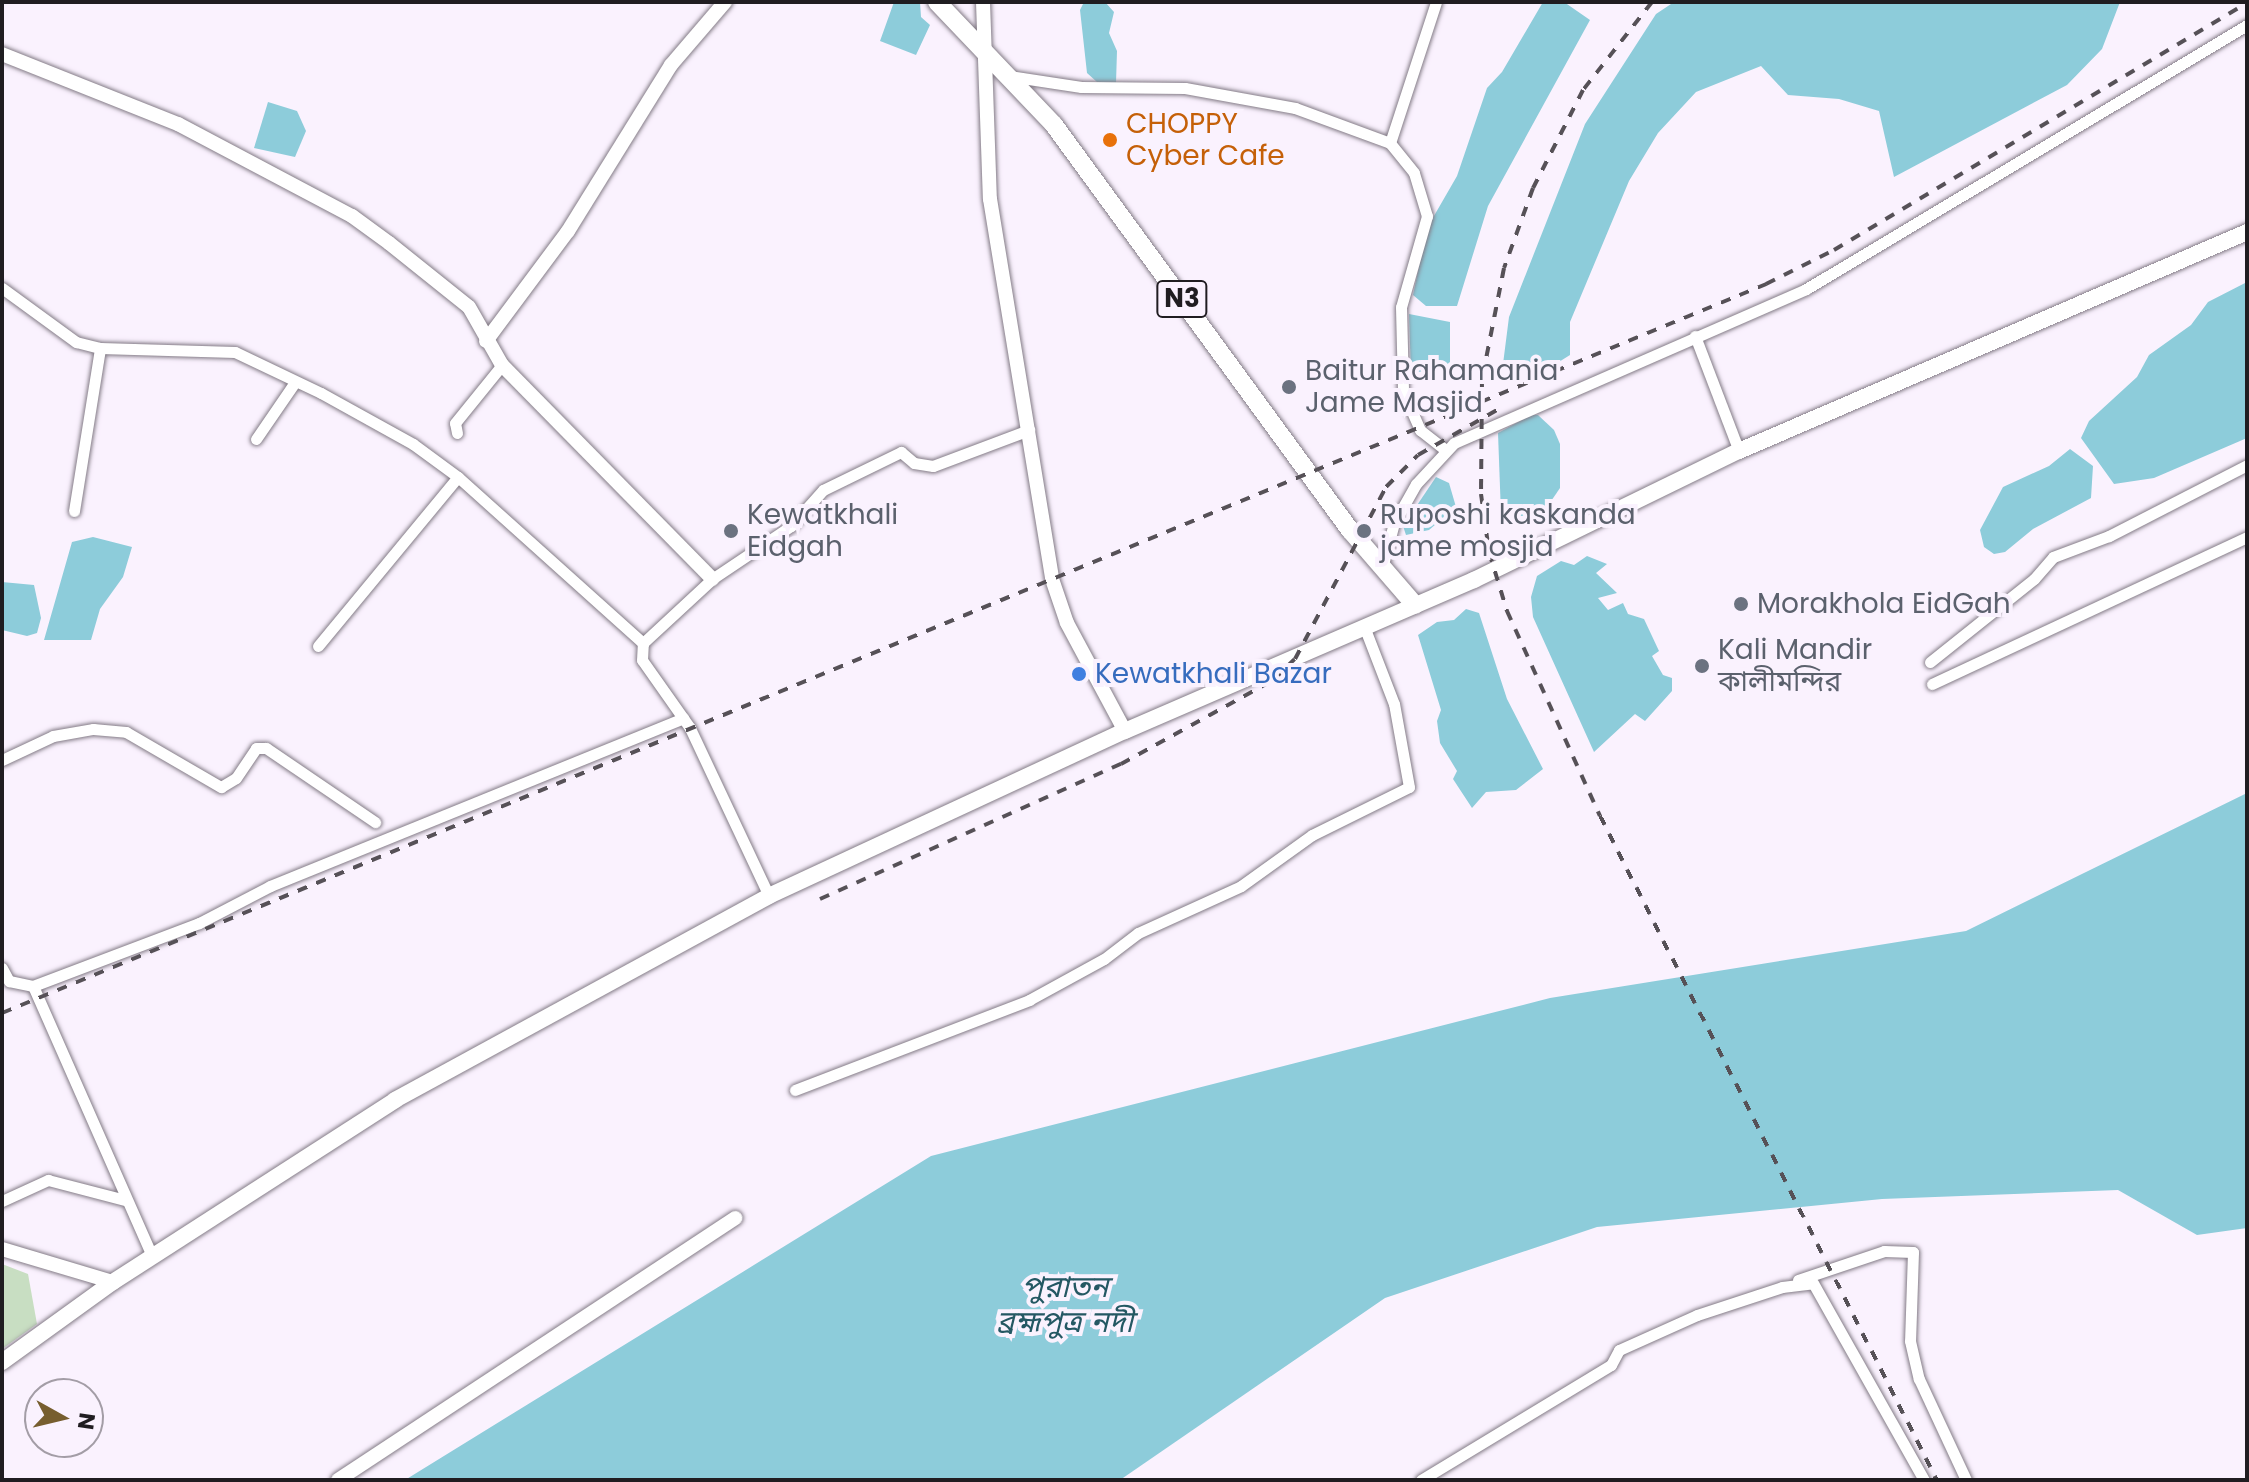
<!DOCTYPE html>
<meta charset="utf-8">
<style>
body{margin:0}
#map{position:relative;width:2249px;height:1482px;overflow:hidden;background:#faf2fe;font-family:Poppins,"Noto Sans Bengali",sans-serif}
div>[style]{position:absolute}
.green>*{inset:0;background:#c8dec2}
.water>*{inset:0;background:#8dccda}
.roads{filter:drop-shadow(0 0 2px #837b86) drop-shadow(0 0 2px #837b86)}
.minor>*{height:11px;margin:-5.5px;padding:0 5.5px;transform-origin:5.5px;border-radius:5.5px;background:#fff}
.tertiary>*{height:14px;margin:-7px;padding:0 7px;transform-origin:7px;border-radius:7px;background:#fff}
.secondary>*{height:16px;margin:-8px;padding:0 8px;transform-origin:8px;border-radius:8px;background:#fff}
.trunk>*{height:18px;margin:-9px;padding:0 9px;transform-origin:9px;border-radius:9px;background:#fff}
.rail>*{height:4px;margin-top:-2px;transform-origin:0;background:repeating-linear-gradient(90deg,#565157 0 10px,transparent 0 20px)}
.dots>*{width:22px;height:22px;translate:-50% -50%;box-sizing:border-box;border:4px solid #faf2fe;border-radius:50%}
span{translate:-50% -50%;white-space:nowrap;text-align:center;line-height:1.15;-webkit-text-stroke:8px #faf2fe;paint-order:stroke}
.shield-label span{padding:2px 6px;background:#faf2fe;border:2px solid;border-radius:6px;-webkit-text-stroke-width:0}
.shield-label{font-size:26px;color:#201d21;font-weight:700}
.food-label{font-size:28px;color:#c56008}
.left{translate:0 -50%;text-align:left}
.worship-label{font-size:28px;color:#5b616d}
.shop-label{font-size:28px;color:#366cbe}
.water-label{font-size:30px;color:#245863;font-style:italic}
.frame{position:absolute;inset:0;border:4px solid #201d21;pointer-events:none}
.north{position:absolute;left:24px;top:1378px;width:80px;height:80px;box-sizing:border-box;background:#faf2fe;border:2px solid #a39da6;border-radius:50%;rotate:98deg;font-size:22px;font-weight:700;line-height:32px;text-align:center;color:#201d21}
.north::after{content:'';display:block;margin:auto;width:28px;height:36px;background:#775e2f;clip-path:polygon(50% 0,100% 100%,50% 72%,0 100%)}
</style>
<div id="map">
<div class="green">
<i style="clip-path:polygon(2px 1264px,28px 1274px,37px 1324px,2px 1349px)"></i>
</div>
<div class="water">
<i style="clip-path:polygon(894px 2px,920px 2px,921px 17px,930px 25px,916px 55px,880px 41px)"></i>
<i style="clip-path:polygon(1084px 2px,1105px 2px,1114px 12px,1109px 33px,1117px 51px,1116px 83px,1097px 82px,1087px 73px,1080px 10px)"></i>
<i style="clip-path:polygon(1543px 2px,1564px 2px,1590px 20px,1488px 206px,1457px 306px,1426px 306px,1413px 295px,1427px 228px,1457px 176px,1487px 88px,1502px 72px)"></i>
<i style="clip-path:polygon(1674px 2px,2120px 2px,2102px 49px,2067px 85px,1894px 177px,1879px 111px,1839px 99px,1788px 95px,1761px 66px,1696px 92px,1658px 133px,1629px 181px,1570px 322px,1570px 355px,1546px 370px,1503px 364px,1509px 317px,1585px 124px,1656px 14px)"></i>
<i style="clip-path:polygon(268px 102px,297px 111px,306px 131px,295px 157px,254px 148px)"></i>
<i style="clip-path:polygon(2247px 282px,2247px 438px,2154px 478px,2114px 484px,2081px 438px,2089px 421px,2137px 377px,2149px 355px,2191px 325px,2208px 302px)"></i>
<i style="clip-path:polygon(1409px 314px,1450px 322px,1450px 367px,1411px 373px)"></i>
<i style="clip-path:polygon(1531px 415px,1538px 415px,1554px 430px,1560px 444px,1560px 488px,1543px 513px,1507px 518px,1501px 514px,1498px 433px)"></i>
<i style="clip-path:polygon(2070px 449px,2093px 466px,2091px 498px,2033px 529px,2005px 552px,1994px 554px,1984px 547px,1980px 530px,2003px 487px,2049px 466px)"></i>
<i style="clip-path:polygon(1436px 477px,1449px 483px,1456px 507px,1429px 530px,1406px 535px,1403px 526px)"></i>
<i style="clip-path:polygon(93px 537px,132px 547px,123px 577px,100px 609px,91px 640px,44px 640px,72px 542px)"></i>
<i style="clip-path:polygon(1587px 556px,1607px 564px,1596px 573px,1617px 593px,1598px 598px,1608px 610px,1623px 603px,1628px 614px,1644px 619px,1659px 651px,1652px 656px,1663px 675px,1672px 678px,1672px 691px,1645px 721px,1635px 714px,1594px 752px,1533px 617px,1531px 597px,1537px 576px,1561px 561px,1574px 565px)"></i>
<i style="clip-path:polygon(2px 582px,34px 585px,41px 618px,37px 633px,27px 636px,2px 630px)"></i>
<i style="clip-path:polygon(1466px 609px,1479px 613px,1507px 699px,1543px 769px,1516px 790px,1486px 792px,1472px 808px,1453px 779px,1457px 771px,1440px 743px,1437px 721px,1441px 710px,1418px 635px,1437px 622px,1454px 620px)"></i>
<i style="clip-path:polygon(2247px 793px,2247px 1228px,2197px 1235px,2118px 1190px,1882px 1199px,1597px 1227px,1385px 1298px,1120px 1480px,405px 1480px,931px 1156px,1550px 998px,1966px 931px)"></i>
</div>
<div class="roads">
<div class="minor">
<i style="left:1009px;top:76px;width:73px;rotate:8.7deg"></i>
<i style="left:1081px;top:87px;width:104px;rotate:0.6deg"></i>
<i style="left:1185px;top:88px;width:112px;rotate:10.3deg"></i>
<i style="left:1295px;top:108px;width:101px;rotate:20.2deg"></i>
<i style="left:1390px;top:143px;width:38px;rotate:51deg"></i>
<i style="left:1414px;top:173px;width:45px;rotate:73.2deg"></i>
<i style="left:1427px;top:216px;width:95px;rotate:105.9deg"></i>
<i style="left:1401px;top:307px;width:84px;rotate:88.6deg"></i>
<i style="left:1403px;top:391px;width:43px;rotate:66.4deg"></i>
<i style="left:1420px;top:430px;width:33px;rotate:38deg"></i>
<i style="left:1390px;top:143px;width:148px;rotate:-71.9deg"></i>
<i style="left:2px;top:288px;width:92px;rotate:36.1deg"></i>
<i style="left:76px;top:342px;width:25px;rotate:14deg"></i>
<i style="left:100px;top:348px;width:135px;rotate:1.7deg"></i>
<i style="left:235px;top:352px;width:95px;rotate:25.5deg"></i>
<i style="left:321px;top:393px;width:105px;rotate:29deg"></i>
<i style="left:413px;top:444px;width:56px;rotate:36.3deg"></i>
<i style="left:458px;top:477px;width:249px;rotate:41.9deg"></i>
<i style="left:1695px;top:336px;width:123px;rotate:69.1deg"></i>
<i style="left:457px;top:433px;width:10px;rotate:-101deg"></i>
<i style="left:455px;top:423px;width:75px;rotate:-51deg"></i>
<i style="left:256px;top:439px;width:69px;rotate:-55.6deg"></i>
<i style="left:74px;top:511px;width:165px;rotate:-80.9deg"></i>
<i style="left:1382px;top:568px;width:47px;rotate:-75.1deg"></i>
<i style="left:1394px;top:523px;width:45px;rotate:-60.6deg"></i>
<i style="left:1416px;top:484px;width:56px;rotate:-47.2deg"></i>
<i style="left:1454px;top:443px;width:384px;rotate:-23.6deg"></i>
<i style="left:1806px;top:289px;width:514px;rotate:-30.91deg"></i>
<i style="left:318px;top:646px;width:219px;rotate:-50.4deg"></i>
<i style="left:1930px;top:662px;width:133px;rotate:-38.6deg"></i>
<i style="left:2034px;top:579px;width:29px;rotate:-49deg"></i>
<i style="left:2053px;top:557px;width:60px;rotate:-20.6deg"></i>
<i style="left:2109px;top:536px;width:155px;rotate:-27.2deg"></i>
<i style="left:1932px;top:684px;width:348px;rotate:-25deg"></i>
<i style="left:2px;top:760px;width:56px;rotate:-25.2deg"></i>
<i style="left:53px;top:736px;width:41px;rotate:-9.9deg"></i>
<i style="left:93px;top:729px;width:33px;rotate:5deg"></i>
<i style="left:126px;top:732px;width:110px;rotate:30.1deg"></i>
<i style="left:221px;top:787px;width:17px;rotate:-31deg"></i>
<i style="left:236px;top:778px;width:36px;rotate:-56deg"></i>
<i style="left:256px;top:748px;width:10px"></i>
<i style="left:266px;top:748px;width:132px;rotate:34.2deg"></i>
<i style="left:769px;top:896px;width:186px;rotate:-115.2deg"></i>
<i style="left:690px;top:728px;width:83px;rotate:-125.2deg"></i>
<i style="left:642px;top:660px;width:17px;rotate:-87deg"></i>
<i style="left:643px;top:643px;width:94px;rotate:-42.8deg"></i>
<i style="left:712px;top:579px;width:95px;rotate:-33.9deg"></i>
<i style="left:791px;top:526px;width:48px;rotate:-48.4deg"></i>
<i style="left:823px;top:490px;width:87px;rotate:-26deg"></i>
<i style="left:901px;top:452px;width:17px;rotate:40deg"></i>
<i style="left:914px;top:463px;width:19px;rotate:9deg"></i>
<i style="left:933px;top:466px;width:103px;rotate:-20.6deg"></i>
<i style="left:2px;top:968px;width:15px;rotate:62deg"></i>
<i style="left:9px;top:981px;width:25px;rotate:12deg"></i>
<i style="left:33px;top:986px;width:178px;rotate:-20.8deg"></i>
<i style="left:199px;top:923px;width:80px;rotate:-27.5deg"></i>
<i style="left:270px;top:886px;width:446px;rotate:-22.1deg"></i>
<i style="left:33px;top:986px;width:295px;rotate:66.2deg"></i>
<i style="left:795px;top:1090px;width:251px;rotate:-21deg"></i>
<i style="left:1029px;top:1000px;width:85px;rotate:-28.7deg"></i>
<i style="left:1104px;top:959px;width:43px;rotate:-37.4deg"></i>
<i style="left:1138px;top:933px;width:113px;rotate:-24.5deg"></i>
<i style="left:1241px;top:886px;width:87px;rotate:-35.7deg"></i>
<i style="left:1312px;top:835px;width:108px;rotate:-26.3deg"></i>
<i style="left:1409px;top:787px;width:84px;rotate:-100.2deg"></i>
<i style="left:1394px;top:704px;width:80px;rotate:-111.1deg"></i>
<i style="left:2px;top:1201px;width:51px;rotate:-24.5deg"></i>
<i style="left:48px;top:1180px;width:80px;rotate:14.6deg"></i>
<i style="left:1798px;top:1280px;width:91px;rotate:-18.6deg"></i>
<i style="left:1884px;top:1251px;width:29px;rotate:2deg"></i>
<i style="left:1913px;top:1252px;width:89px;rotate:91.9deg"></i>
<i style="left:1910px;top:1341px;width:39px;rotate:77deg"></i>
<i style="left:1919px;top:1379px;width:111px;rotate:65deg"></i>
<i style="left:1421px;top:1480px;width:222px;rotate:-31.2deg"></i>
<i style="left:1611px;top:1365px;width:17px;rotate:-62deg"></i>
<i style="left:1619px;top:1350px;width:85px;rotate:-24.2deg"></i>
<i style="left:1697px;top:1315px;width:89px;rotate:-18.2deg"></i>
<i style="left:1782px;top:1287px;width:31px;rotate:-7deg"></i>
<i style="left:1813px;top:1283px;width:226px;rotate:60.6deg"></i>
</div>
<div class="tertiary">
<i style="left:983px;top:2px;width:197px;rotate:88deg"></i>
<i style="left:990px;top:199px;width:385px;rotate:80.7deg"></i>
<i style="left:1052px;top:579px;width:46px;rotate:71.2deg"></i>
<i style="left:1067px;top:623px;width:123px;rotate:61.8deg"></i>
<i style="left:2px;top:54px;width:189px;rotate:21.7deg"></i>
<i style="left:178px;top:124px;width:197px;rotate:27.9deg"></i>
<i style="left:352px;top:216px;width:46px;rotate:36.1deg"></i>
<i style="left:389px;top:243px;width:102px;rotate:38.7deg"></i>
<i style="left:469px;top:307px;width:67px;rotate:60.4deg"></i>
<i style="left:502px;top:365px;width:300px;rotate:45.5deg"></i>
<i style="left:486px;top:341px;width:137px;rotate:-53.3deg"></i>
<i style="left:568px;top:231px;width:195px;rotate:-58.2deg"></i>
<i style="left:671px;top:65px;width:83px;rotate:-49.4deg"></i>
<i style="left:2px;top:1249px;width:116px;rotate:16.6deg"></i>
<i style="left:338px;top:1480px;width:476px;rotate:-33.4deg"></i>
</div>
<div class="secondary">
<i style="left:2px;top:1362px;width:137px;rotate:-35.8deg"></i>
<i style="left:113px;top:1282px;width:336px;rotate:-32.8deg"></i>
<i style="left:395px;top:1100px;width:426px;rotate:-28.6deg"></i>
<i style="left:769px;top:896px;width:392px;rotate:-24.9deg"></i>
<i style="left:1125px;top:731px;width:380px;rotate:-23.4deg"></i>
<i style="left:1474px;top:580px;width:295px;rotate:-26deg"></i>
<i style="left:1739px;top:451px;width:553px;rotate:-23.32deg"></i>
</div>
<div class="trunk">
<i style="left:937px;top:2px;width:170px;rotate:46.4deg"></i>
<i style="left:1054px;top:125px;width:502px;rotate:53.84deg"></i>
<i style="left:1350px;top:530px;width:99px;rotate:49.1deg"></i>
</div>
</div>
<div class="rail">
<i style="left:1652px;top:2px;width:112px;rotate:128.1deg"></i>
<i style="left:1583px;top:90px;width:110px;rotate:117deg"></i>
<i style="left:1533px;top:188px;width:85px;rotate:109.9deg"></i>
<i style="left:1504px;top:268px;width:113px;rotate:101.2deg"></i>
<i style="left:1482px;top:379px;width:115px;rotate:90.5deg"></i>
<i style="left:1481px;top:494px;width:59px;rotate:82.1deg"></i>
<i style="left:1489px;top:552px;width:62px;rotate:73deg"></i>
<i style="left:1507px;top:611px;width:225px;rotate:65.6deg"></i>
<i style="left:1600px;top:816px;width:745px;rotate:63.09deg"></i>
<i style="left:820px;top:899px;width:330px;rotate:-24.2deg"></i>
<i style="left:1121px;top:764px;width:174px;rotate:-28.9deg"></i>
<i style="left:1273px;top:680px;width:30px;rotate:-44deg"></i>
<i style="left:1295px;top:659px;width:195px;rotate:-62.1deg"></i>
<i style="left:1386px;top:487px;width:45px;rotate:-45deg"></i>
<i style="left:1418px;top:455px;width:99px;rotate:-29.7deg"></i>
<i style="left:2px;top:1013px;width:1909px;rotate:-22.45deg"></i>
<i style="left:1766px;top:284px;width:76px;rotate:-26.6deg"></i>
<i style="left:1834px;top:250px;width:481px;rotate:-30.9deg"></i>
</div>
<div class="dots">
<i style="left:1110px;top:140px;background:#e8710a"></i>
<i style="left:1289px;top:387px;background:#6b7280"></i>
<i style="left:731px;top:531px;background:#6b7280"></i>
<i style="left:1364px;top:531px;background:#6b7280"></i>
<i style="left:1741px;top:604px;background:#6b7280"></i>
<i style="left:1702px;top:666px;background:#6b7280"></i>
<i style="left:1079px;top:674px;background:#3f7fe0"></i>
</div>
<div class="shield-label">
<span style="left:1182px;top:299px">N3</span>
</div>
<div class="food-label">
<span class="left" style="left:1126px;top:140px">CHOPPY<br>Cyber Cafe</span>
</div>
<div class="worship-label">
<span class="left" style="left:1305px;top:387px">Baitur Rahamania<br>Jame Masjid</span>
<span class="left" style="left:747px;top:531px">Kewatkhali<br>Eidgah</span>
<span class="left" style="left:1380px;top:531px">Ruposhi kaskanda<br>jame mosjid</span>
<span class="left" style="left:1757px;top:604px">Morakhola EidGah</span>
<span class="left" style="left:1718px;top:666px">Kali Mandir<br>কালীমন্দির</span>
</div>
<div class="shop-label">
<span class="left" style="left:1095px;top:674px">Kewatkhali Bazar</span>
</div>
<div class="water-label">
<span style="left:1065px;top:1304px">পুরাতন<br>ব্রহ্মপুত্র নদী</span>
</div>
<div class="frame"></div>
<div class="north">N</div>
</div>
